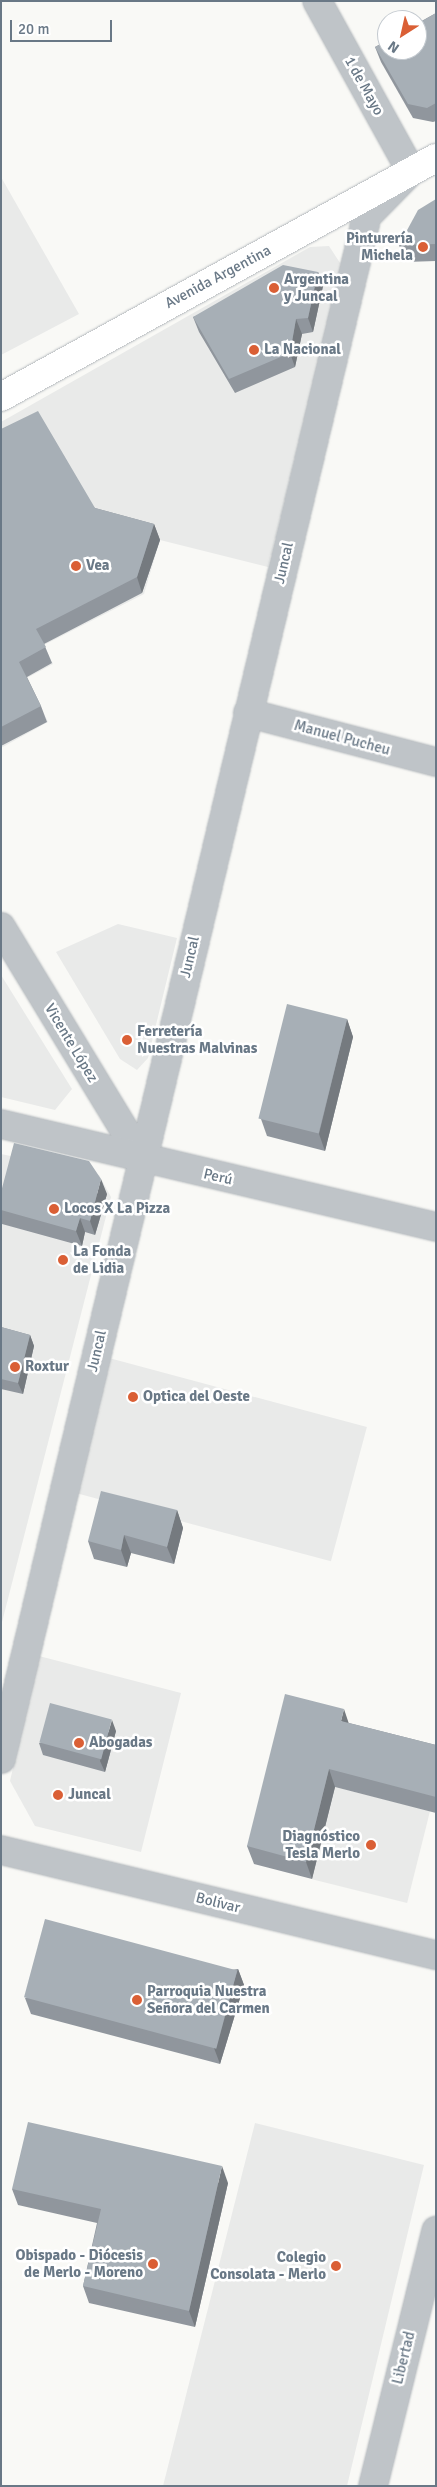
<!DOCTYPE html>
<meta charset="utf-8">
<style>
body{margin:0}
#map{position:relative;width:437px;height:2487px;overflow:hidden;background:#f9f9f6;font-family:Signika,sans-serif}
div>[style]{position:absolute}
.built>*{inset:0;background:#e9eae9;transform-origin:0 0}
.roads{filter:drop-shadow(0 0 1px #b3b8bc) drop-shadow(0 0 1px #b3b8bc)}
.minor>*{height:28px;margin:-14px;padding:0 14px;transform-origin:14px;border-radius:14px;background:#bfc4c8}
.major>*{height:28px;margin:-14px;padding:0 14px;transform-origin:14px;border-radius:14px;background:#fff}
.wall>*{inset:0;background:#90969d}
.shaded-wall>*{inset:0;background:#757a7f}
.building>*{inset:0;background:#a7afb6;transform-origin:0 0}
.dots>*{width:14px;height:14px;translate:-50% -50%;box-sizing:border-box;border:2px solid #fff;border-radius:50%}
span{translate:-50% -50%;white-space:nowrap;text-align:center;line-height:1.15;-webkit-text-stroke:5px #fff;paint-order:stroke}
.street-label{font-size:15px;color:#697886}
.poi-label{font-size:15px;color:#697886;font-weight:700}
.right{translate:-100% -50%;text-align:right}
.left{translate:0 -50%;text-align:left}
.frame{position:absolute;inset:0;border:2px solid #697886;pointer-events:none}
.north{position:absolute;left:377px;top:10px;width:50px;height:50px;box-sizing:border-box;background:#fff;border:1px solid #c3c9cf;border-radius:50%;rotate:215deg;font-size:14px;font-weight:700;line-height:20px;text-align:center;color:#697886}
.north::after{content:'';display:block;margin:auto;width:18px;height:22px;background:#da5f35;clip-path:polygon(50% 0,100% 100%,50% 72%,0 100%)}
.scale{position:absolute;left:10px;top:20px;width:102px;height:22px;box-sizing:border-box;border:2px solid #697886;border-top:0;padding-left:6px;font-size:15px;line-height:18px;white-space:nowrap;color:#697886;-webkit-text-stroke:4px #fff;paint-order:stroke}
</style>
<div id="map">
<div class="built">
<i style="clip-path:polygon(1px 177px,79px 314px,1px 355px)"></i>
<i style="clip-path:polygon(329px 246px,342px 266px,268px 567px,160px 540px,144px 594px,44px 645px,53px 664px,27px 678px,48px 722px,1px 748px,1px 422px,310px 247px)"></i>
<i style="clip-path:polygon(118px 924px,177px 938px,148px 1058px,137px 1070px,120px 1059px,56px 952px)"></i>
<i style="clip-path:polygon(1px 975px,72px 1089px,55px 1110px,1px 1097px)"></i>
<i style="clip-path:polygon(1px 1154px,99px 1175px,111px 1197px,1px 1626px)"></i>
<i style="left:109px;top:1358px;width:267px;height:139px;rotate:15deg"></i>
<i style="clip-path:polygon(39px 1656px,181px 1693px,141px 1852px,35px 1826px,10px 1781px)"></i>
<i style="left:335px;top:1787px;width:98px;height:95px;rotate:14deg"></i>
<i style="clip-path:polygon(255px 2123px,424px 2165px,347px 2486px,163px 2486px)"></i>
</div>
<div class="roads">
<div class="minor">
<i style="left:248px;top:713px;width:194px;rotate:14.6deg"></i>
<i style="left:1px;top:927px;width:271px;rotate:58.7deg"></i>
<i style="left:1px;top:1124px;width:447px;rotate:13.3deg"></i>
<i style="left:1px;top:1759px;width:1586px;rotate:-76.66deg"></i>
<i style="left:367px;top:216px;width:63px;rotate:-45.6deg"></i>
<i style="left:411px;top:171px;width:194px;rotate:-118.9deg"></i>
<i style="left:1px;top:1850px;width:447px;rotate:13.6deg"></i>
<i style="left:373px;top:2486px;width:263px;rotate:-76.1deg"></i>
</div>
<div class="major">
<i style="left:1px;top:397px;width:496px;rotate:-28.8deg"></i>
</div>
</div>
<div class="wall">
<i style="clip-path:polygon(436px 13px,436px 121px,433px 122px,413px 118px,381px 62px,375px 47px)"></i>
<i style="clip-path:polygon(436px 199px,436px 261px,405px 262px,399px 245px)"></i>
<i style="clip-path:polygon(318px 272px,323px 286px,313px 332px,302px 334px,295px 367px,235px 393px,199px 332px,193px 317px)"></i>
<i style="clip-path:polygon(1px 429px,95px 508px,154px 524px,160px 540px,142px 593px,44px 644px,52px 663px,27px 677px,41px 706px,47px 722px,1px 746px)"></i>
<i style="clip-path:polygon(347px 1019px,353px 1037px,325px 1151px,267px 1136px,261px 1119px)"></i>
<i style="clip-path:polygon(1px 1192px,107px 1194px,95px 1235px,85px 1232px,82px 1246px,2px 1224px,1px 1221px)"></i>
<i style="clip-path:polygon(1px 1327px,30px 1335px,34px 1346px,23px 1394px,1px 1389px)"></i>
<i style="clip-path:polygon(177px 1510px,183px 1528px,174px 1564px,131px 1553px,127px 1567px,94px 1559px,88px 1541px)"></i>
<i style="clip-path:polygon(349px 1723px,436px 1745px,436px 1813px,335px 1787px,312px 1879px,254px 1864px,247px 1846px)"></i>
<i style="clip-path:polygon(116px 1731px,105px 1772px,43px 1755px,39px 1743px)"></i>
<i style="clip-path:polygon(238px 1969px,244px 1985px,220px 2064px,31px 2014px,25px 1998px)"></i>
<i style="clip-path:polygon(228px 2183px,195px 2327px,89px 2303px,83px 2286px,97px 2223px,18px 2205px,12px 2189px)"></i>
</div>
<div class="shaded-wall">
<i style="clip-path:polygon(318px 272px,323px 286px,313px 332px,308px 318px)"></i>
<i style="clip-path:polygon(296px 319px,302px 334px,295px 367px,290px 353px)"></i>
<i style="clip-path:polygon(154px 524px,160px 540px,142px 593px,137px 577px)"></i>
<i style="clip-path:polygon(347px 1019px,353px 1037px,325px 1151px,319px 1134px)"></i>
<i style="clip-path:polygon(101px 1179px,107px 1194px,95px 1235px,90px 1221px)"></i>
<i style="clip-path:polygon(80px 1218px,85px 1232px,82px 1246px,76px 1231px)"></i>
<i style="clip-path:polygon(30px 1335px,34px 1346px,23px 1394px,18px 1383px)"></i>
<i style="clip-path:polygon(177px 1510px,183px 1528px,174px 1564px,167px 1547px)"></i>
<i style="clip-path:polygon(124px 1535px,131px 1553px,127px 1567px,121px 1550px)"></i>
<i style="clip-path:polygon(344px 1709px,350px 1727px,341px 1721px)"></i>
<i style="clip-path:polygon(112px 1720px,116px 1731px,105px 1772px,100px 1761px)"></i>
<i style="clip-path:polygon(329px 1769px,335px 1787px,312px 1879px,306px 1862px)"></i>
<i style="clip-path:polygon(238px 1969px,244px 1985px,220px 2064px,214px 2048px)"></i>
<i style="clip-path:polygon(222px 2166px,228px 2183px,195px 2327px,189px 2311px)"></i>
</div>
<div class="building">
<i style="clip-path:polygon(436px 13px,436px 103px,427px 108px,408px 104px,375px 47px,387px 41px,387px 50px,417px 50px,417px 24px)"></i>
<i style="clip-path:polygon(436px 199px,436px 244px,399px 245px,418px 210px)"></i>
<i style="clip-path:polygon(283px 265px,318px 272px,308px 318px,296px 319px,290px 353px,229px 379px,193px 317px)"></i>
<i style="clip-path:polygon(38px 411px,95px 508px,154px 524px,137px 577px,36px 629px,46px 647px,19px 662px,41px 706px,1px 727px,1px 429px)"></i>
<i style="left:287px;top:1004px;width:62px;height:118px;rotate:14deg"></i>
<i style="clip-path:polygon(14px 1143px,89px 1161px,101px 1179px,90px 1221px,80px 1218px,76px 1231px,1px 1210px,1px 1192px)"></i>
<i style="clip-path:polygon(1px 1327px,30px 1335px,18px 1383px,1px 1379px)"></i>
<i style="clip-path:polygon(101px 1491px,177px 1510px,167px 1547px,124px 1535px,121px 1550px,88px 1541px)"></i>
<i style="clip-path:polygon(285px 1694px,344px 1709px,341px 1721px,436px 1745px,436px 1797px,329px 1769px,306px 1862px,247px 1846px)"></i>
<i style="left:50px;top:1703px;width:64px;height:41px;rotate:15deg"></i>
<i style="left:45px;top:1919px;width:199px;height:81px;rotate:15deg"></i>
<i style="clip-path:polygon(28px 2122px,222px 2166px,189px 2311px,83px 2286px,101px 2209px,12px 2189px)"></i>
</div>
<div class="dots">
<i style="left:423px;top:247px;background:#da5f35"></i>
<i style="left:274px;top:288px;background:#da5f35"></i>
<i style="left:254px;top:350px;background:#da5f35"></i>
<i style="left:76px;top:566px;background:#da5f35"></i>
<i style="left:127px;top:1040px;background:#da5f35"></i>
<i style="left:54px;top:1209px;background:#da5f35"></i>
<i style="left:63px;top:1260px;background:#da5f35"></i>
<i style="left:15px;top:1367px;background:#da5f35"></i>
<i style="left:133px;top:1397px;background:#da5f35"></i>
<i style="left:79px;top:1743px;background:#da5f35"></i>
<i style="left:58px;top:1795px;background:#da5f35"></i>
<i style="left:371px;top:1845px;background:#da5f35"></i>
<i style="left:137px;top:2000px;background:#da5f35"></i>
<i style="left:153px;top:2264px;background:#da5f35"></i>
<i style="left:336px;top:2266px;background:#da5f35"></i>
</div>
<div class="street-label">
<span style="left:364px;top:86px;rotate:61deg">1 de Mayo</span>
<span style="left:218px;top:277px;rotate:-28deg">Avenida Argentina</span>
<span style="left:284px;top:563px;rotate:-77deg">Juncal</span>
<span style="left:342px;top:738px;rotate:15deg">Manuel Pucheu</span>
<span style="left:190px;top:957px;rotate:-77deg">Juncal</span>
<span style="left:71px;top:1043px;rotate:59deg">Vicente López</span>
<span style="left:218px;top:1177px;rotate:13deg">Perú</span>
<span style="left:97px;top:1351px;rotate:-77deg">Juncal</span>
<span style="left:218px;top:1903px;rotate:14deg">Bolívar</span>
<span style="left:404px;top:2358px;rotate:-76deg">Libertad</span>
</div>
<div class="poi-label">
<span class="right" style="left:413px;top:247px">Pinturería<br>Michela</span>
<span class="left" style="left:284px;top:288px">Argentina<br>y Juncal</span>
<span class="left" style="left:264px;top:350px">La Nacional</span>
<span class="left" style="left:86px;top:566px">Vea</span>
<span class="left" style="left:137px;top:1040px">Ferretería<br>Nuestras Malvinas</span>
<span class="left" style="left:64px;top:1209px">Locos X La Pizza</span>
<span class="left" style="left:73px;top:1260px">La Fonda<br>de Lidia</span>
<span class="left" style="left:25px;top:1367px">Roxtur</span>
<span class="left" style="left:143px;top:1397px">Optica del Oeste</span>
<span class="left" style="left:89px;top:1743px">Abogadas</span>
<span class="left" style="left:68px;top:1795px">Juncal</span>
<span class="right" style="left:360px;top:1845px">Diagnóstico<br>Tesla Merlo</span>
<span class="left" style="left:147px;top:2000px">Parroquia Nuestra<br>Señora del Carmen</span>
<span class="right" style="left:143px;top:2264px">Obispado - Diócesis<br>de Merlo - Moreno</span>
<span class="right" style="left:326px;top:2266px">Colegio<br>Consolata - Merlo</span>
</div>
<div class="frame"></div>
<div class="north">N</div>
<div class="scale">20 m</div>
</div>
